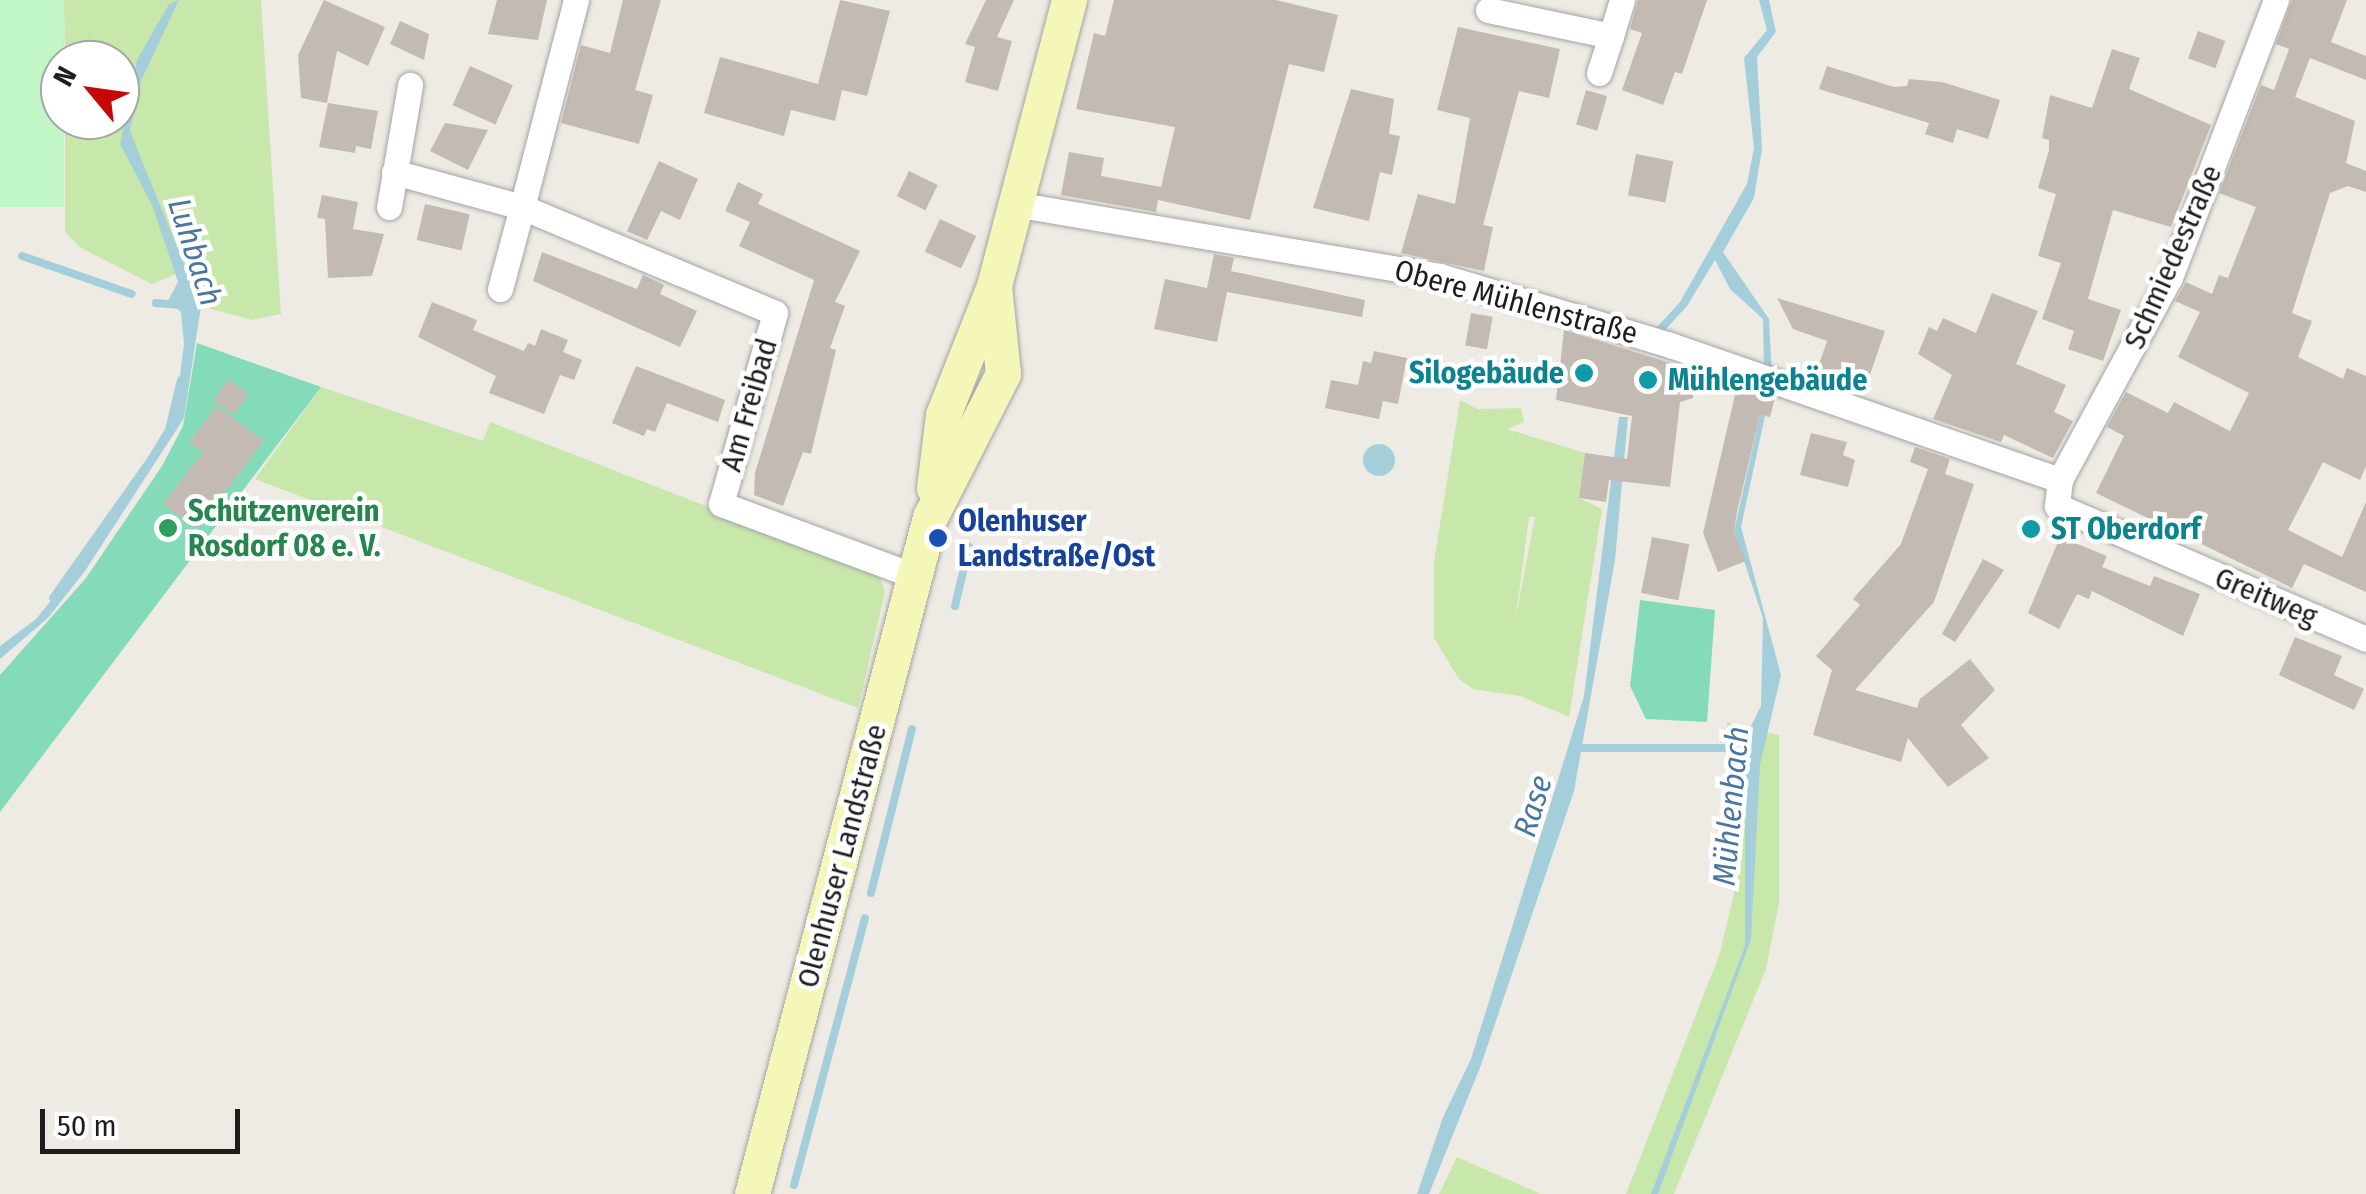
<!DOCTYPE html>
<meta charset="utf-8">
<style>
body{margin:0}
#map{position:relative;width:2366px;height:1194px;overflow:hidden;background:#eeebe4;font-family:"Fira Sans Condensed",sans-serif}
div>[style]{position:absolute}
.grass>*{inset:0;background:#c8e7ab}
.park>*{inset:0;background:#c1f7c6;transform-origin:0 0}
.pitch>*{inset:0;background:#84dbba}
.water>*{inset:0;background:#a5cedb}
.round{border-radius:50%}
.stream>*{height:8px;margin:-4px;padding:0 4px;transform-origin:4px;border-radius:4px;background:#a5cedb}
.building>*{inset:0;background:#c3bab3;transform-origin:0 0}
.roads{filter:drop-shadow(0 0 2px #a4a4a4) drop-shadow(0 0 2px #a4a4a4)}
.street>*{height:25px;margin:-12.5px;padding:0 12.5px;transform-origin:12.5px;border-radius:12.5px;background:#fff}
.secondary>*{height:35px;margin:-17.5px;padding:0 17.5px;transform-origin:17.5px;border-radius:17.5px;background:#f4f7b8}
.dots>*{width:28px;height:28px;translate:-50% -50%;box-sizing:border-box;border:5px solid #fff;border-radius:50%}
span{translate:-50% -50%;white-space:nowrap;text-align:center;line-height:1.15;-webkit-text-stroke:9px #fff;paint-order:stroke}
.street-label{font-size:30px;color:#1d1d1d}
.culture-label{font-size:30px;color:#0d838f;font-weight:700}
.right{translate:-100% -50%;text-align:right}
.left{translate:0 -50%;text-align:left}
.leisure-label{font-size:30px;color:#27864d;font-weight:700}
.transit-label{font-size:30px;color:#164399;font-weight:700}
.water-label{font-size:32px;color:#4a76a2;font-style:italic}
.north{position:absolute;left:40px;top:40px;width:100px;height:100px;box-sizing:border-box;background:#fff;border:2px solid #a5a5a5;border-radius:50%;rotate:299deg;font-size:28px;font-weight:700;line-height:40px;text-align:center;color:#1d1d1d}
.north::after{content:'';display:block;margin:auto;width:35px;height:45px;background:#c50706;clip-path:polygon(50% 0,100% 100%,50% 72%,0 100%)}
.scale{position:absolute;left:40px;top:1109px;width:200px;height:45px;box-sizing:border-box;border:5px solid #1d1d1d;border-top:0;padding-left:12px;font-size:30px;line-height:35px;white-space:nowrap;color:#1d1d1d;-webkit-text-stroke:8px #fff;paint-order:stroke}
</style>
<div id="map">
<div class="grass">
<i style="clip-path:polygon(64px 0,261px 0,281px 314px,252px 320px,201px 306px,183px 271px,152px 284px,81px 248px,65px 232px,65px 120px,120px 120px,120px 60px,65px 60px)"></i>
<i style="clip-path:polygon(321px 387px,483px 441px,490px 422px,878px 573px,885px 591px,858px 708px,255px 479px)"></i>
<i style="clip-path:polygon(evenodd,1460px 400px,1478px 409px,1521px 408px,1524px 422px,1507px 429px,1585px 453px,1579px 498px,1602px 509px,1569px 717px,1520px 696px,1473px 689px,1459px 679px,1434px 638px,1434px 562px,1460px 400px,1529px 517px,1535px 517px,1516px 617px,1516px 616px,1529px 517px)"></i>
<i style="clip-path:polygon(1727px 722px,1779px 735px,1779px 903px,1766px 969px,1674px 1194px,1626px 1194px,1720px 953px,1738px 876px)"></i>
<i style="clip-path:polygon(1457px 1157px,1541px 1194px,1439px 1194px)"></i>
</div>
<div class="park">
<i style="left:0;top:0;width:64px;height:207px"></i>
</div>
<div class="pitch">
<i style="clip-path:polygon(197px 343px,321px 387px,0 812px,0 675px,86px 578px,162px 466px,183px 426px)"></i>
<i style="clip-path:polygon(1640px 600px,1715px 610px,1707px 722px,1646px 719px,1630px 686px)"></i>
</div>
<div class="water">
<i style="clip-path:polygon(179px 0,141px 81px,130px 131px,201px 306px,184px 418px,85px 571px,48px 618px,0 659px,0 646px,36px 619px,85px 559px,175px 413px,184px 344px,181px 312px,168px 301px,178px 282px,152px 205px,120px 144px,137px 60px,169px 4px)"></i>
<i style="clip-path:polygon(1759px 0,1769px 0,1776px 32px,1757px 57px,1762px 149px,1754px 198px,1723px 252px,1769px 319px,1772px 376px,1764px 373px,1763px 319px,1730px 289px,1715px 260px,1687px 306px,1665px 330px,1657px 327px,1680px 302px,1747px 184px,1754px 148px,1744px 58px,1767px 30px)"></i>
<i style="clip-path:polygon(1760px 415px,1765px 416px,1741px 527px,1781px 675px,1760px 765px,1751px 939px,1658px 1194px,1651px 1194px,1745px 946px,1745px 738px,1761px 706px,1763px 618px,1734px 531px)"></i>
<i style="clip-path:polygon(1619px 417px,1628px 417px,1615px 560px,1574px 791px,1481px 1065px,1429px 1194px,1417px 1194px,1443px 1117px,1471px 1059px,1584px 696px)"></i>
<i class="round" style="left:1363px;top:444px;width:32px;height:32px"></i>
</div>
<div class="stream">
<i style="left:22px;top:256px;width:116px;rotate:19.1deg"></i>
<i style="left:156px;top:303px;width:21px;rotate:5deg"></i>
<i style="left:169px;top:430px;width:51px;rotate:-76.5deg"></i>
<i style="left:53px;top:598px;width:171px;rotate:-54.7deg"></i>
<i style="left:955px;top:606px;width:61px;rotate:-76.7deg"></i>
<i style="left:1576px;top:748px;width:178px"></i>
<i style="left:871px;top:893px;width:169px;rotate:-76deg"></i>
<i style="left:794px;top:1185px;width:276px;rotate:-75.1deg"></i>
</div>
<div class="building">
<i style="clip-path:polygon(324px 0,385px 27px,368px 66px,337px 51px,327px 103px,301px 98px,298px 55px)"></i>
<i style="clip-path:polygon(497px 0,547px 0,538px 40px,488px 34px)"></i>
<i style="clip-path:polygon(623px 0,661px 0,635px 90px,653px 95px,639px 144px,561px 123px,581px 45px,610px 53px)"></i>
<i style="clip-path:polygon(840px 0,890px 11px,867px 96px,842px 90px,835px 121px,791px 110px,784px 136px,704px 113px,720px 57px,818px 84px)"></i>
<i style="clip-path:polygon(986px 0,1014px 0,997px 37px,1012px 41px,998px 91px,965px 82px,975px 47px,965px 44px)"></i>
<i style="clip-path:polygon(1114px 0,1276px 0,1338px 15px,1324px 72px,1289px 64px,1250px 220px,1158px 200px,1156px 212px,1061px 195px,1069px 152px,1104px 158px,1101px 176px,1161px 187px,1175px 127px,1076px 109px,1094px 33px,1105px 36px)"></i>
<i style="clip-path:polygon(1638px 0,1707px 0,1682px 74px,1675px 72px,1663px 105px,1622px 90px,1642px 33px,1630px 29px)"></i>
<i style="clip-path:polygon(2292px 0,2347px 0,2331px 42px,2366px 56px,2366px 80px,2310px 58px,2295px 97px,2355px 121px,2346px 163px,2366px 171px,2366px 192px,2348px 186px,2330px 193px,2292px 313px,2312px 321px,2298px 357px,2343px 379px,2347px 368px,2366px 376px,2366px 466px,2360px 480px,2323px 462px,2288px 530px,2342px 557px,2366px 502px,2366px 592px,2304px 564px,2292px 588px,2096px 493px,2124px 436px,2107px 427px,2126px 392px,2168px 413px,2174px 402px,2230px 431px,2249px 393px,2178px 357px,2200px 312px,2175px 301px,2186px 282px,2212px 294px,2219px 275px,2228px 278px,2256px 207px,2219px 193px,2261px 85px,2274px 90px,2289px 49px,2276px 44px)"></i>
<i style="clip-path:polygon(400px 21px,429px 34px,424px 60px,390px 44px)"></i>
<i style="clip-path:polygon(1458px 27px,1560px 49px,1549px 98px,1519px 91px,1483px 225px,1493px 227px,1484px 271px,1401px 253px,1418px 194px,1455px 204px,1470px 118px,1437px 110px)"></i>
<i style="left:2198px;top:31px;width:29px;height:29px;rotate:20deg"></i>
<i style="clip-path:polygon(2112px 49px,2140px 58px,2129px 89px,2211px 125px,2171px 227px,2113px 210px,2088px 299px,2121px 310px,2103px 361px,2068px 349px,2074px 331px,2042px 319px,2061px 263px,2038px 256px,2056px 194px,2038px 188px,2049px 150px,2049px 140px,2042px 138px,2050px 95px,2092px 108px)"></i>
<i style="left:470px;top:66px;width:47px;height:43px;rotate:24deg"></i>
<i style="clip-path:polygon(1827px 66px,1894px 87px,1907px 86px,1909px 79px,1942px 82px,2000px 100px,1988px 139px,1957px 129px,1953px 143px,1925px 134px,1929px 123px,1819px 89px)"></i>
<i style="clip-path:polygon(1351px 89px,1394px 99px,1389px 134px,1400px 136px,1392px 175px,1380px 172px,1369px 221px,1313px 208px)"></i>
<i style="left:1586px;top:90px;width:22px;height:36px;rotate:16deg"></i>
<i style="clip-path:polygon(328px 103px,378px 111px,371px 149px,356px 146px,355px 153px,319px 147px)"></i>
<i style="clip-path:polygon(445px 123px,488px 130px,468px 170px,430px 151px)"></i>
<i style="left:1636px;top:154px;width:38px;height:42px;rotate:11deg"></i>
<i style="clip-path:polygon(659px 161px,698px 179px,680px 220px,661px 211px,647px 240px,627px 231px)"></i>
<i style="left:909px;top:171px;width:32px;height:28px;rotate:26deg"></i>
<i style="clip-path:polygon(738px 182px,763px 194px,758px 204px,860px 251px,835px 302px,845px 306px,830px 348px,836px 350px,811px 454px,803px 452px,783px 506px,754px 495px,755px 473px,814px 280px,739px 246px,750px 222px,725px 211px)"></i>
<i style="clip-path:polygon(322px 195px,358px 202px,353px 229px,384px 234px,372px 276px,328px 278px,325px 219px,317px 218px)"></i>
<i style="left:425px;top:204px;width:46px;height:37px;rotate:13deg"></i>
<i style="left:940px;top:219px;width:40px;height:36px;rotate:25deg"></i>
<i style="clip-path:polygon(542px 252px,637px 289px,643px 275px,664px 285px,660px 294px,697px 311px,680px 347px,533px 281px)"></i>
<i style="clip-path:polygon(1214px 254px,1234px 258px,1231px 271px,1365px 300px,1362px 317px,1227px 292px,1217px 342px,1154px 329px,1165px 279px,1207px 288px)"></i>
<i style="clip-path:polygon(1992px 293px,2038px 311px,2016px 364px,2066px 385px,2054px 412px,2073px 421px,2053px 458px,2004px 435px,2001px 442px,1933px 419px,1952px 375px,1918px 354px,1929px 327px,1937px 331px,1943px 318px,1976px 333px)"></i>
<i style="clip-path:polygon(1777px 298px,1885px 331px,1865px 389px,1816px 373px,1827px 341px,1793px 329px)"></i>
<i style="clip-path:polygon(432px 302px,477px 320px,473px 330px,524px 351px,528px 343px,535px 346px,541px 329px,568px 340px,563px 352px,582px 360px,574px 380px,560px 375px,544px 414px,489px 393px,496px 376px,418px 337px)"></i>
<i style="left:1471px;top:313px;width:22px;height:33px;rotate:10deg"></i>
<i style="clip-path:polygon(1564px 330px,1696px 371px,1693px 398px,1680px 402px,1670px 487px,1609px 480px,1606px 502px,1579px 498px,1585px 453px,1627px 459px,1632px 416px,1556px 400px)"></i>
<i style="clip-path:polygon(1374px 351px,1407px 358px,1398px 404px,1383px 401px,1379px 419px,1325px 408px,1331px 380px,1358px 385px,1363px 361px,1371px 363px)"></i>
<i style="clip-path:polygon(636px 366px,725px 400px,718px 422px,667px 403px,655px 432px,647px 429px,644px 436px,612px 423px)"></i>
<i style="left:228px;top:379px;width:25px;height:26px;rotate:34deg"></i>
<i style="clip-path:polygon(1737px 386px,1775px 398px,1770px 417px,1760px 415px,1737px 512px,1734px 531px,1746px 561px,1718px 572px,1703px 533px)"></i>
<i style="clip-path:polygon(217px 406px,264px 441px,197px 529px,163px 504px,203px 452px,189px 442px)"></i>
<i style="clip-path:polygon(1811px 433px,1847px 442px,1843px 455px,1855px 460px,1848px 487px,1800px 475px)"></i>
<i style="clip-path:polygon(1915px 447px,1950px 459px,1945px 474px,1974px 484px,1934px 602px,1855px 690px,1917px 708px,1920px 699px,1970px 659px,1995px 690px,1961px 725px,1989px 758px,1948px 787px,1908px 738px,1901px 762px,1813px 735px,1832px 670px,1816px 656px,1860px 605px,1853px 599px,1901px 544px,1928px 469px,1910px 462px)"></i>
<i style="left:1652px;top:537px;width:38px;height:57px;rotate:11deg"></i>
<i style="clip-path:polygon(2060px 537px,2107px 556px,2102px 567px,2150px 586px,2154px 576px,2200px 594px,2183px 636px,2092px 591px,2089px 599px,2077px 594px,2059px 629px,2028px 613px)"></i>
<i style="clip-path:polygon(1983px 559px,2004px 570px,1955px 642px,1942px 634px)"></i>
<i style="clip-path:polygon(2295px 637px,2342px 656px,2334px 675px,2364px 689px,2354px 710px,2279px 675px)"></i>
</div>
<div class="roads">
<div class="street">
<i style="left:576px;top:0;width:214px;rotate:104.6deg"></i>
<i style="left:522px;top:207px;width:274px;rotate:22.7deg"></i>
<i style="left:775px;top:313px;width:198px;rotate:105.8deg"></i>
<i style="left:721px;top:504px;width:207px;rotate:20.4deg"></i>
<i style="left:2276px;top:0;width:297px;rotate:110.9deg"></i>
<i style="left:2170px;top:277px;width:231px;rotate:118.5deg"></i>
<i style="left:2060px;top:480px;width:26px;rotate:97deg"></i>
<i style="left:2057px;top:506px;width:336px;rotate:23.3deg"></i>
<i style="left:1488px;top:10px;width:126px;rotate:11.9deg"></i>
<i style="left:1611px;top:36px;width:38px;rotate:-73deg"></i>
<i style="left:1599px;top:73px;width:39px;rotate:-72deg"></i>
<i style="left:394px;top:172px;width:133px;rotate:15.3deg"></i>
<i style="left:522px;top:207px;width:85px;rotate:105deg"></i>
<i style="left:1014px;top:204px;width:432px;rotate:9.6deg"></i>
<i style="left:1440px;top:276px;width:240px;rotate:16.7deg"></i>
<i style="left:1670px;top:345px;width:413px;rotate:19.1deg"></i>
<i style="left:389px;top:207px;width:124px;rotate:-80.2deg"></i>
</div>
<div class="secondary">
<i style="left:934px;top:488px;width:74px;rotate:-83deg"></i>
<i style="left:943px;top:415px;width:139px;rotate:-68.4deg"></i>
<i style="left:994px;top:286px;width:296px;rotate:-75.3deg"></i>
<i style="left:752px;top:1194px;width:700px;rotate:-75.27deg"></i>
<i style="left:930px;top:517px;width:161px;rotate:-63deg"></i>
<i style="left:1003px;top:374px;width:88px;rotate:-95.8deg"></i>
</div>
</div>
<div class="dots">
<i style="left:1584px;top:373px;background:#0f9aa8"></i>
<i style="left:1648px;top:380px;background:#0f9aa8"></i>
<i style="left:168px;top:528px;background:#2e9e5b"></i>
<i style="left:2031px;top:529px;background:#0f9aa8"></i>
<i style="left:938px;top:538px;background:#1a4fb4"></i>
</div>
<div class="street-label">
<span style="left:2173px;top:257px;rotate:-66deg">Schmiedestraße</span>
<span style="left:1516px;top:302px;rotate:15deg">Obere Mühlenstraße</span>
<span style="left:749px;top:405px;rotate:-74deg">Am Freibad</span>
<span style="left:2266px;top:597px;rotate:23deg">Greitweg</span>
<span style="left:842px;top:856px;rotate:-75deg">Olenhuser Landstraße</span>
</div>
<div class="culture-label">
<span class="right" style="left:1564px;top:373px">Silogebäude</span>
<span class="left" style="left:1668px;top:380px">Mühlengebäude</span>
<span class="left" style="left:2051px;top:529px">ST Oberdorf</span>
</div>
<div class="leisure-label">
<span class="left" style="left:188px;top:528px">Schützenverein<br>Rosdorf 08 e. V.</span>
</div>
<div class="transit-label">
<span class="left" style="left:958px;top:538px">Olenhuser<br>Landstraße/Ost</span>
</div>
<div class="water-label">
<span style="left:195px;top:252px;rotate:72deg">Luhbach</span>
<span style="left:1533px;top:806px;rotate:-73deg">Rase</span>
<span style="left:1731px;top:806px;rotate:-85deg">Mühlenbach</span>
</div>
<div class="north">N</div>
<div class="scale">50 m</div>
</div>
